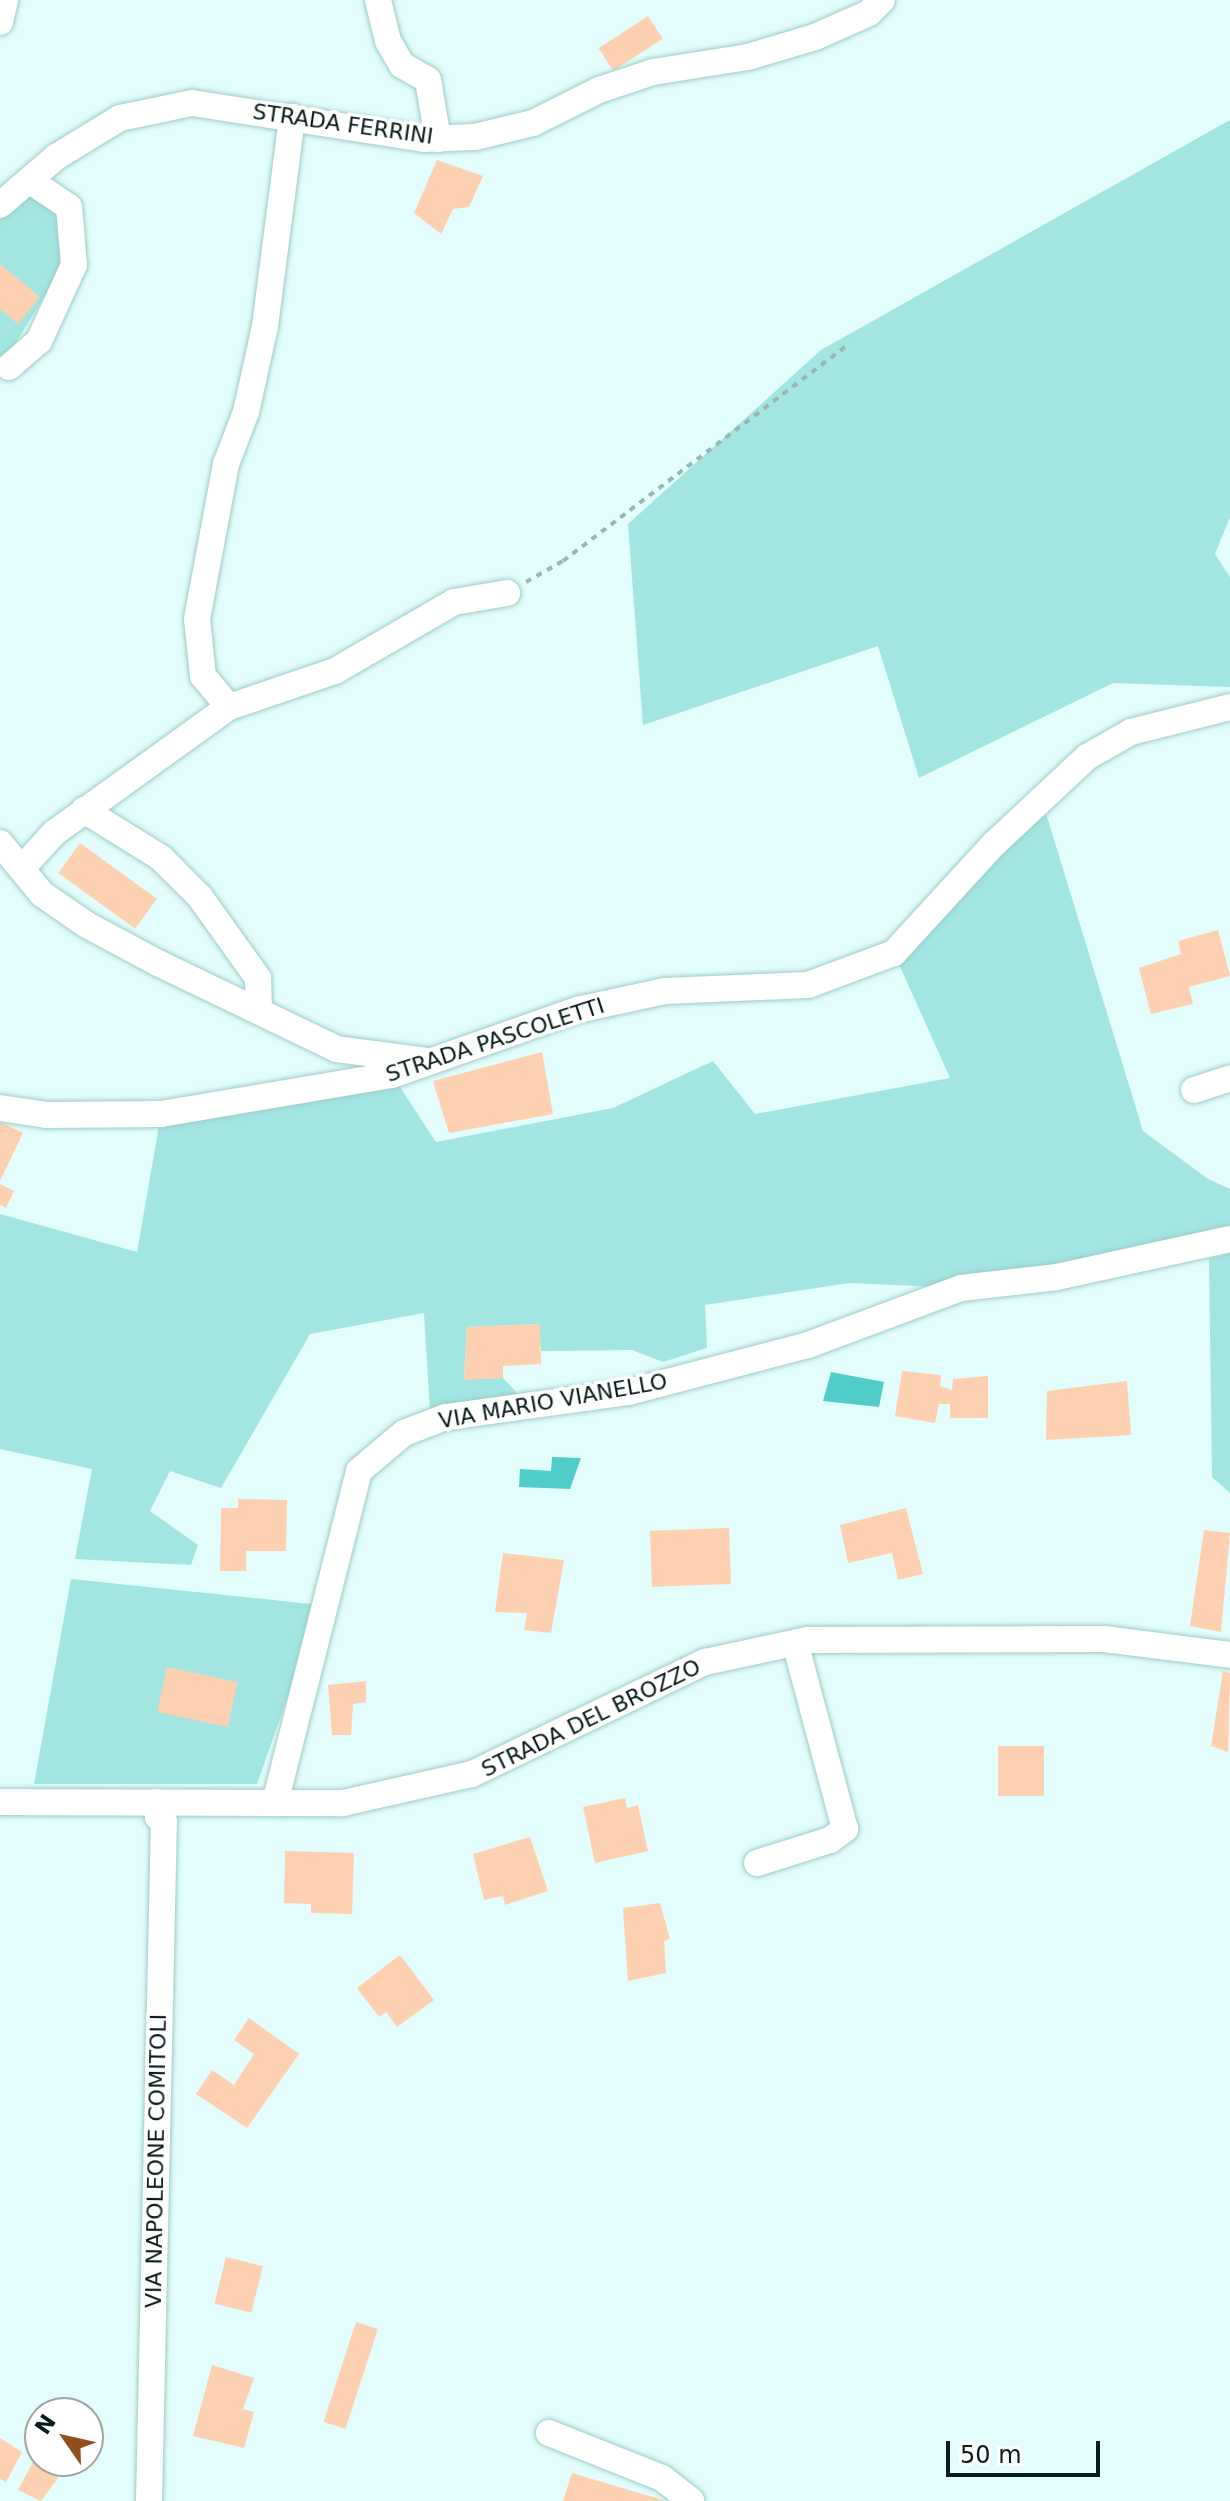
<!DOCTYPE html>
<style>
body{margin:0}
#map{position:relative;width:1230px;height:2501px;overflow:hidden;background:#e2fdfb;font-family:"DejaVu Sans",sans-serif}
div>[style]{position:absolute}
.green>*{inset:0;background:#a2e5e1}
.water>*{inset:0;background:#50cdc8}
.building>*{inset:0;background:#fed0b2;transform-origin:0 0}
.path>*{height:4px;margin-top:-2px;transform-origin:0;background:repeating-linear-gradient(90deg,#9cb4b2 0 6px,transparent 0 12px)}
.roads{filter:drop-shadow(0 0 2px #9ecbc8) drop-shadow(0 0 2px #9ecbc8)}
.minor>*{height:26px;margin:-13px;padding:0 13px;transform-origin:13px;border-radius:13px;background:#fff}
span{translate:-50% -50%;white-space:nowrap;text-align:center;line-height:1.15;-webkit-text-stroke:7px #fff;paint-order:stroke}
.street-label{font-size:22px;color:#091b1a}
.north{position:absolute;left:24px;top:2397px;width:80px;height:80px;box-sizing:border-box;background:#fff;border:2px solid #9da4a3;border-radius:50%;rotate:304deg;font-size:22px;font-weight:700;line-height:32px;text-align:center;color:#091b1a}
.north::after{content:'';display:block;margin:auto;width:28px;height:36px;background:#914f1d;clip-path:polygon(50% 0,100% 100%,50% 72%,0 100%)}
.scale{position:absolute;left:946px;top:2441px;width:154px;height:36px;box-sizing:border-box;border:4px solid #091b1a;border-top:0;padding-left:10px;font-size:24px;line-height:28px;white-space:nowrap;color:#091b1a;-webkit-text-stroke:6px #fff;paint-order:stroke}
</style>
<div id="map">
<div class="green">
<i style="clip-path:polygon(1230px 120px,1230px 517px,1215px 554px,1230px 577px,1230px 687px,1113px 683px,919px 778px,878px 646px,643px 725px,628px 524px,821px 350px)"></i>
<i style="clip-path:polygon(33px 188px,59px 206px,68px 259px,0 368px,0 207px)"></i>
<i style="clip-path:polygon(1042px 800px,1143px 1131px,1208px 1179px,1230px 1189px,1230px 1239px,961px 1288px,849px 1283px,705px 1305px,707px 1348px,663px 1362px,632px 1350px,541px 1351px,539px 1324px,467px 1327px,464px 1379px,503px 1378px,522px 1398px,430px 1410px,424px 1313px,310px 1334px,221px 1488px,170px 1471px,150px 1511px,198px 1545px,191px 1565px,75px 1559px,92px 1469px,0 1449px,0 1214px,137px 1252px,161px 1114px,392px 1075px,436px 1142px,613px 1108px,713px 1061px,755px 1114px,950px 1078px,894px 953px)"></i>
<i style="clip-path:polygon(1230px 1253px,1230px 1493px,1212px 1477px,1209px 1259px)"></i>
<i style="clip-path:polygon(71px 1579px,320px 1605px,257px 1784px,34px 1784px)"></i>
</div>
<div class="water">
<i style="clip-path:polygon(831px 1372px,884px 1382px,879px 1407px,823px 1401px)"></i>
<i style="clip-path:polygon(552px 1457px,581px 1458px,570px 1489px,519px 1487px,520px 1469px,551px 1471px)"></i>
</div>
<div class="building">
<i style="left:648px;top:16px;width:27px;height:59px;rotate:57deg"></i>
<i style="clip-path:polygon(437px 160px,483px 176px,469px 207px,453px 209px,441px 234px,414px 213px)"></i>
<i style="clip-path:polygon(0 264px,40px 297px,18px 324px,0 309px)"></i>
<i style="left:80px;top:843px;width:95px;height:37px;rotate:36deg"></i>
<i style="clip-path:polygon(1218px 930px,1230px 976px,1189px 987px,1193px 1004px,1151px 1014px,1139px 968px,1181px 954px,1178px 941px)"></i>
<i style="clip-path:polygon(542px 1052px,553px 1114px,449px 1133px,433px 1081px)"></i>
<i style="clip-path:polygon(0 1122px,23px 1133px,0 1181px)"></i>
<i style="clip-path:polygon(0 1184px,14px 1191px,6px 1208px,0 1205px)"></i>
<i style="clip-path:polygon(540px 1324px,541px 1364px,503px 1366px,503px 1378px,464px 1380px,467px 1327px)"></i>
<i style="clip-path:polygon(902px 1371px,941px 1375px,940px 1386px,952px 1390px,953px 1379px,988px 1376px,988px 1418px,950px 1418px,950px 1404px,939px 1404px,935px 1423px,895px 1416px)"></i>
<i style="clip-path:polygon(1127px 1381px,1131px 1435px,1046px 1440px,1047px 1391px)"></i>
<i style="clip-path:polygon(238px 1499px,287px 1500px,286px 1551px,246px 1551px,246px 1571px,220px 1571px,221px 1508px,238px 1508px)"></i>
<i style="clip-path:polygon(906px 1508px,923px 1574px,898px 1580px,892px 1553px,848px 1563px,840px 1525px)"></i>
<i style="left:729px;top:1528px;width:56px;height:79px;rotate:88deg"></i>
<i style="clip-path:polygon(1204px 1530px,1230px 1533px,1221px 1632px,1190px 1626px)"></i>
<i style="clip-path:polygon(503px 1553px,564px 1560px,551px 1633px,524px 1630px,527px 1613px,495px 1612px)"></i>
<i style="left:167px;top:1667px;width:72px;height:46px;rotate:12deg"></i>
<i style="clip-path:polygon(1223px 1671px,1230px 1673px,1228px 1752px,1211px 1746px)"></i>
<i style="clip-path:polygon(366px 1681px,366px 1702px,353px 1704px,351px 1735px,332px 1735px,328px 1685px)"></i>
<i style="left:998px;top:1746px;width:46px;height:50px"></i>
<i style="clip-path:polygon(625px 1798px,627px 1808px,638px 1805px,648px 1851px,595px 1863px,583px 1807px)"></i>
<i style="clip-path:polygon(530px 1837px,548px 1891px,505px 1905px,503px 1896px,484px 1900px,473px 1854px)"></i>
<i style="clip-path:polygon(285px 1851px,354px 1853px,352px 1914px,311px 1913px,311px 1904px,284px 1903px)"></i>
<i style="clip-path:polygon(660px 1903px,670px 1939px,664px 1941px,666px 1973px,628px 1981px,623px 1908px)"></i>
<i style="clip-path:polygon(400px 1955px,434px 2000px,397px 2027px,386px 2012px,379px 2017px,357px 1988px)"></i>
<i style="clip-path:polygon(249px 2018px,299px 2054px,247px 2128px,196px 2094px,212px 2070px,234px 2085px,254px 2054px,234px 2040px)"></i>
<i style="left:226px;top:2257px;width:38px;height:48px;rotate:14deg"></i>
<i style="left:356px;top:2322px;width:23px;height:105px;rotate:18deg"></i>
<i style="clip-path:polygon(212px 2365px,254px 2378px,243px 2409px,254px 2412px,244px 2448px,193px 2436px)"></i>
<i style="clip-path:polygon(0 2438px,22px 2452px,6px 2482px,0 2479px)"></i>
<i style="clip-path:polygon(33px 2462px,58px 2478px,41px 2501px,18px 2490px)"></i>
<i style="clip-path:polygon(572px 2473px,663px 2500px,663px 2501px,563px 2501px)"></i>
</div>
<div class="path">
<i style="left:526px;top:582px;width:43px;rotate:-29.6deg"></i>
<i style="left:563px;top:561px;width:360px;rotate:-37.2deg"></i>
</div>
<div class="roads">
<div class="minor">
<i style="left:378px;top:0;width:42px;rotate:76.3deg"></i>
<i style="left:388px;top:41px;width:28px;rotate:60deg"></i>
<i style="left:402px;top:65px;width:30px;rotate:30deg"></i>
<i style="left:428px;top:80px;width:60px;rotate:80.4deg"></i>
<i style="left:0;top:22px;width:23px;rotate:-77deg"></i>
<i style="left:0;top:205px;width:74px;rotate:-40.6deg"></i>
<i style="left:56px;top:157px;width:75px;rotate:-31.4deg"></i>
<i style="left:120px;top:118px;width:74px;rotate:-11.8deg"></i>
<i style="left:192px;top:103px;width:235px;rotate:8.8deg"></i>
<i style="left:424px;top:139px;width:51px;rotate:-2.2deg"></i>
<i style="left:475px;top:137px;width:60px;rotate:-13.6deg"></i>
<i style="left:533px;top:123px;width:74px;rotate:-26.6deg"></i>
<i style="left:599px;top:90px;width:57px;rotate:-18.4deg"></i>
<i style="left:653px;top:72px;width:96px;rotate:-9deg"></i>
<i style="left:748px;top:57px;width:70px;rotate:-16.6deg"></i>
<i style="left:815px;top:37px;width:59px;rotate:-24deg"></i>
<i style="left:869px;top:13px;width:18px;rotate:-45deg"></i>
<i style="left:9px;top:367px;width:40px;rotate:-41deg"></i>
<i style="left:39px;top:341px;width:84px;rotate:-65.3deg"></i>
<i style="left:74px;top:265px;width:58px;rotate:-94.9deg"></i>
<i style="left:69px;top:207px;width:48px;rotate:-146deg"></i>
<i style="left:229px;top:707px;width:40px;rotate:-130deg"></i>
<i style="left:203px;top:676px;width:57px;rotate:-96deg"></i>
<i style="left:197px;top:619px;width:158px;rotate:-79.4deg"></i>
<i style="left:226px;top:464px;width:56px;rotate:-69deg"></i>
<i style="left:246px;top:412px;width:88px;rotate:-77.5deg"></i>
<i style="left:265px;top:326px;width:211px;rotate:-82.6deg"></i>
<i style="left:84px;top:810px;width:91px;rotate:31.9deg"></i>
<i style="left:161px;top:858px;width:55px;rotate:45deg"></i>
<i style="left:200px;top:897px;width:100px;rotate:54.4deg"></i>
<i style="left:258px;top:978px;width:33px;rotate:88deg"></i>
<i style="left:0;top:843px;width:66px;rotate:50.5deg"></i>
<i style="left:42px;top:894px;width:55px;rotate:34.6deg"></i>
<i style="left:87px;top:925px;width:81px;rotate:28.2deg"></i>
<i style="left:158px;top:963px;width:199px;rotate:25.7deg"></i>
<i style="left:337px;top:1049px;width:91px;rotate:7.6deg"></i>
<i style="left:24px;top:866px;width:45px;rotate:-47.7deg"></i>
<i style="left:54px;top:833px;width:216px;rotate:-35.8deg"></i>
<i style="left:229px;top:707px;width:112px;rotate:-18.8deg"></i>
<i style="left:335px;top:671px;width:138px;rotate:-30.1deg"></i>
<i style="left:454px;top:602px;width:54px;rotate:-9.6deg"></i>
<i style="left:1194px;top:1090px;width:38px;rotate:-18deg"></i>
<i style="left:0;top:1108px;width:48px;rotate:8.5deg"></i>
<i style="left:47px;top:1115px;width:114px;rotate:-0.5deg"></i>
<i style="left:161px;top:1114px;width:234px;rotate:-9.6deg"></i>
<i style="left:392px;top:1075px;width:196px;rotate:-19.4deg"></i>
<i style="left:577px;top:1010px;width:90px;rotate:-12.2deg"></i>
<i style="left:665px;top:991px;width:143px;rotate:-2.4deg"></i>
<i style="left:808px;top:985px;width:92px;rotate:-20.4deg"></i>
<i style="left:894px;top:953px;width:148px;rotate:-47.5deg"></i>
<i style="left:994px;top:844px;width:127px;rotate:-43.1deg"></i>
<i style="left:1087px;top:757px;width:51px;rotate:-29.6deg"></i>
<i style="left:1131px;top:732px;width:102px;rotate:-14.2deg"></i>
<i style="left:0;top:1802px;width:343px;rotate:0.2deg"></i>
<i style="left:343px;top:1803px;width:132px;rotate:-12.7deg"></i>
<i style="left:472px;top:1774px;width:259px;rotate:-25.7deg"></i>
<i style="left:705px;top:1662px;width:105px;rotate:-12.1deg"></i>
<i style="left:808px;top:1640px;width:296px;rotate:-0.2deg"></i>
<i style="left:1104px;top:1639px;width:127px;rotate:7.2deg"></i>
<i style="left:275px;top:1803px;width:342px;rotate:-75.8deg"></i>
<i style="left:359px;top:1471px;width:59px;rotate:-40.2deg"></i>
<i style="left:404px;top:1433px;width:45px;rotate:-20.9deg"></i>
<i style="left:446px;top:1417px;width:185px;rotate:-7.8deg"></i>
<i style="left:629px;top:1392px;width:185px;rotate:-14.7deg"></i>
<i style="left:808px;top:1345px;width:163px;rotate:-20.4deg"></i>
<i style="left:961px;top:1288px;width:97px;rotate:-6.5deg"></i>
<i style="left:1057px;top:1277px;width:177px;rotate:-12.4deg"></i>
<i style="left:757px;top:1863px;width:77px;rotate:-17.5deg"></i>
<i style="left:830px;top:1840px;width:19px;rotate:-36deg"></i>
<i style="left:845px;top:1829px;width:193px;rotate:-105deg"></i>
<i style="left:549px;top:2433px;width:122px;rotate:21.7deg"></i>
<i style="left:662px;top:2478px;width:37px;rotate:38deg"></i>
<i style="left:149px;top:2501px;width:680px;rotate:-88.74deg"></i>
<i style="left:164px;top:1821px;width:7px;rotate:-146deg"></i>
<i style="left:158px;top:1817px;width:15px;rotate:-94deg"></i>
</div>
</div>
<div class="street-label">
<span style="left:343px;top:124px;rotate:8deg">STRADA FERRINI</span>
<span style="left:495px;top:1040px;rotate:-18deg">STRADA PASCOLETTI</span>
<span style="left:553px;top:1401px;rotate:-10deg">VIA MARIO VIANELLO</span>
<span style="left:591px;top:1718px;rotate:-26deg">STRADA DEL BROZZO</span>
<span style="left:156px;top:2161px;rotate:-89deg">VIA NAPOLEONE COMITOLI</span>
</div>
<div class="north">N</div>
<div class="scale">50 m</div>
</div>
